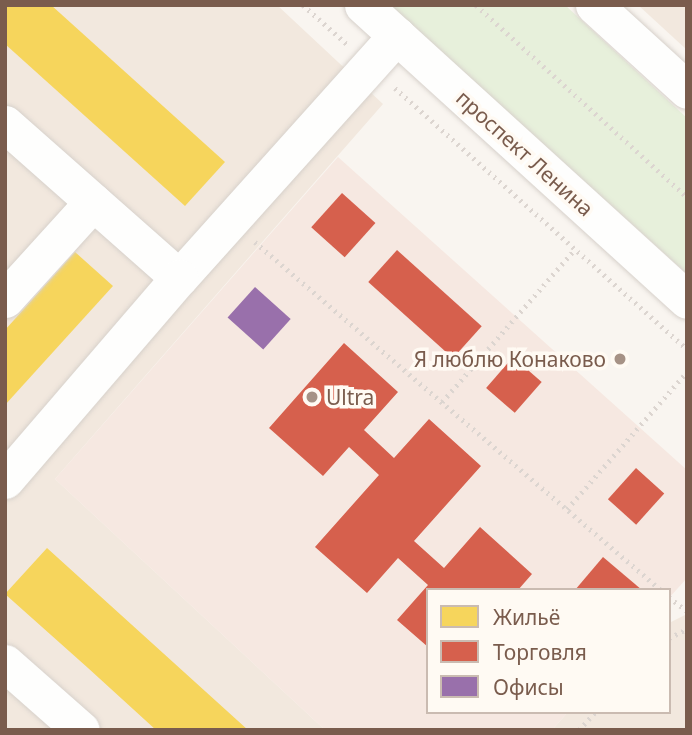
<!DOCTYPE html>
<meta charset="utf-8">
<style>
body{margin:0}
#map{position:relative;width:692px;height:735px;overflow:hidden;background:#f9f5f0;font-family:"Noto Sans",sans-serif}
div>[style]{position:absolute}
.residential>*{inset:0;background:#f2e8de}
.commercial>*{inset:0;background:#f6e8e1}
.green>*{inset:0;background:#e7f0db}
.homes>*{inset:0;background:#f6d55c}
.shops>*{inset:0;background:#d6604d;transform-origin:0 0}
.offices>*{inset:0;background:#9970ab;transform-origin:0 0}
.path>*{height:4.5px;margin-top:-2.25px;transform-origin:0;background:repeating-linear-gradient(90deg,#dcd5d0 0 2px,transparent 0 7px)}
.roads{filter:drop-shadow(0 0 2px #d7d1cb) drop-shadow(0 0 2px #d7d1cb)}
.minor>*{height:37px;margin:-18.5px;padding:0 18.5px;transform-origin:18.5px;border-radius:18.5px;background:#fefefd}
.dots>*{width:19px;height:19px;translate:-50% -50%;box-sizing:border-box;border:4px solid #fffaf3;border-radius:50%}
span{translate:-50% -50%;white-space:nowrap;text-align:center;line-height:1.15;-webkit-text-stroke:7px #fffaf3;paint-order:stroke}
.street-label{font-size:21px;color:#7a5c4d}
.poi-label{font-size:21px;color:#7a5c4d}
.right{translate:-100% -50%;text-align:right}
.left{translate:0 -50%;text-align:left}
.frame{position:absolute;inset:0;border:7px solid #7a5c4d;pointer-events:none}
.legend{position:absolute;left:426px;top:588px;width:245px;height:126px;box-sizing:border-box;background:#fffaf3;border:2px solid #cabbb1;margin:0;padding:9px 12px;list-style:none;font-size:21px;color:#7a5c4d}
.legend li{display:flex;align-items:center;gap:14px;height:35px}
.legend b{width:35px;border:2px solid #cabbb1}
</style>
<div id="map">
<div class="residential">
<i style="clip-path:polygon(5px 5px,277px 5px,383px 104px,55px 479px,325px 730px,5px 730px)"></i>
<i style="clip-path:polygon(638px 5px,687px 5px,687px 50px)"></i>
<i style="clip-path:polygon(687px 614px,687px 730px,552px 730px,568px 712px,669px 712px,669px 623px)"></i>
</div>
<div class="commercial">
<i style="clip-path:polygon(338px 157px,687px 470px,687px 578px,669px 598px,669px 590px,428px 590px,428px 712px,568px 712px,552px 730px,325px 730px,55px 479px)"></i>
</div>
<div class="green">
<i style="clip-path:polygon(390px 5px,565px 5px,687px 118px,687px 274px)"></i>
</div>
<div class="homes">
<i style="clip-path:polygon(5px 5px,51px 5px,225px 162px,185px 206px,5px 44px)"></i>
<i style="clip-path:polygon(75px 252px,113px 286px,5px 405px,5px 330px)"></i>
<i style="clip-path:polygon(47px 548px,248px 730px,156px 730px,88px 668px,5px 594px)"></i>
</div>
<div class="shops">
<i style="left:342px;top:193px;width:45px;height:46px;rotate:42deg"></i>
<i style="left:397px;top:250px;width:114px;height:43px;rotate:42deg"></i>
<i style="clip-path:polygon(344px 343px,398px 392px,364px 430px,394px 458px,429px 419px,481px 466px,414px 541px,444px 568px,480px 527px,532px 574px,518px 590px,428px 590px,428px 647px,397px 620px,428px 585px,398px 558px,367px 593px,315px 547px,379px 475px,349px 447px,323px 476px,269px 428px)"></i>
<i style="left:513px;top:357px;width:38px;height:41px;rotate:41deg"></i>
<i style="left:636px;top:468px;width:38px;height:42px;rotate:42deg"></i>
<i style="clip-path:polygon(603px 557px,642px 590px,575px 590px)"></i>
</div>
<div class="offices">
<i style="left:255px;top:287px;width:48px;height:41px;rotate:42deg"></i>
</div>
<div class="path">
<i style="left:303px;top:5px;width:59px;rotate:41.6deg"></i>
<i style="left:476px;top:5px;width:285px;rotate:42.3deg"></i>
<i style="left:395px;top:88px;width:392px;rotate:41.8deg"></i>
<i style="left:255px;top:242px;width:535px;rotate:40.6deg"></i>
<i style="left:442px;top:402px;width:203px;rotate:-49deg"></i>
<i style="left:567px;top:509px;width:182px;rotate:-48.8deg"></i>
<i style="left:669px;top:597px;width:23px;rotate:38deg"></i>
<i style="left:669px;top:638px;width:20px;rotate:-27deg"></i>
<i style="left:579px;top:730px;width:24px;rotate:-48deg"></i>
</div>
<div class="roads">
<div class="minor">
<i style="left:363px;top:5px;width:438px;rotate:42.3deg"></i>
<i style="left:594px;top:5px;width:126px;rotate:42.4deg"></i>
<i style="left:5px;top:124px;width:232px;rotate:41.5deg"></i>
<i style="left:179px;top:278px;width:326px;rotate:-48.1deg"></i>
<i style="left:5px;top:299px;width:131px;rotate:-47.8deg"></i>
<i style="left:5px;top:480px;width:267px;rotate:-49.3deg"></i>
<i style="left:5px;top:663px;width:101px;rotate:41.4deg"></i>
</div>
</div>
<div class="dots">
<i style="left:620px;top:359px;background:#a69286"></i>
<i style="left:312px;top:397px;background:#a69286"></i>
</div>
<div class="street-label">
<span style="left:525px;top:153px;rotate:42deg">проспект Ленина</span>
</div>
<div class="poi-label">
<span class="right" style="left:606px;top:359px">Я люблю Конаково</span>
<span class="left" style="left:326px;top:397px">Ultra</span>
</div>
<div class="frame"></div>
<ul class="legend">
<li><b style="height:19px;background:#f6d55c"></b>Жильё</li>
<li><b style="height:19px;background:#d6604d"></b>Торговля</li>
<li><b style="height:19px;background:#9970ab"></b>Офисы</li>
</ul>
</div>
